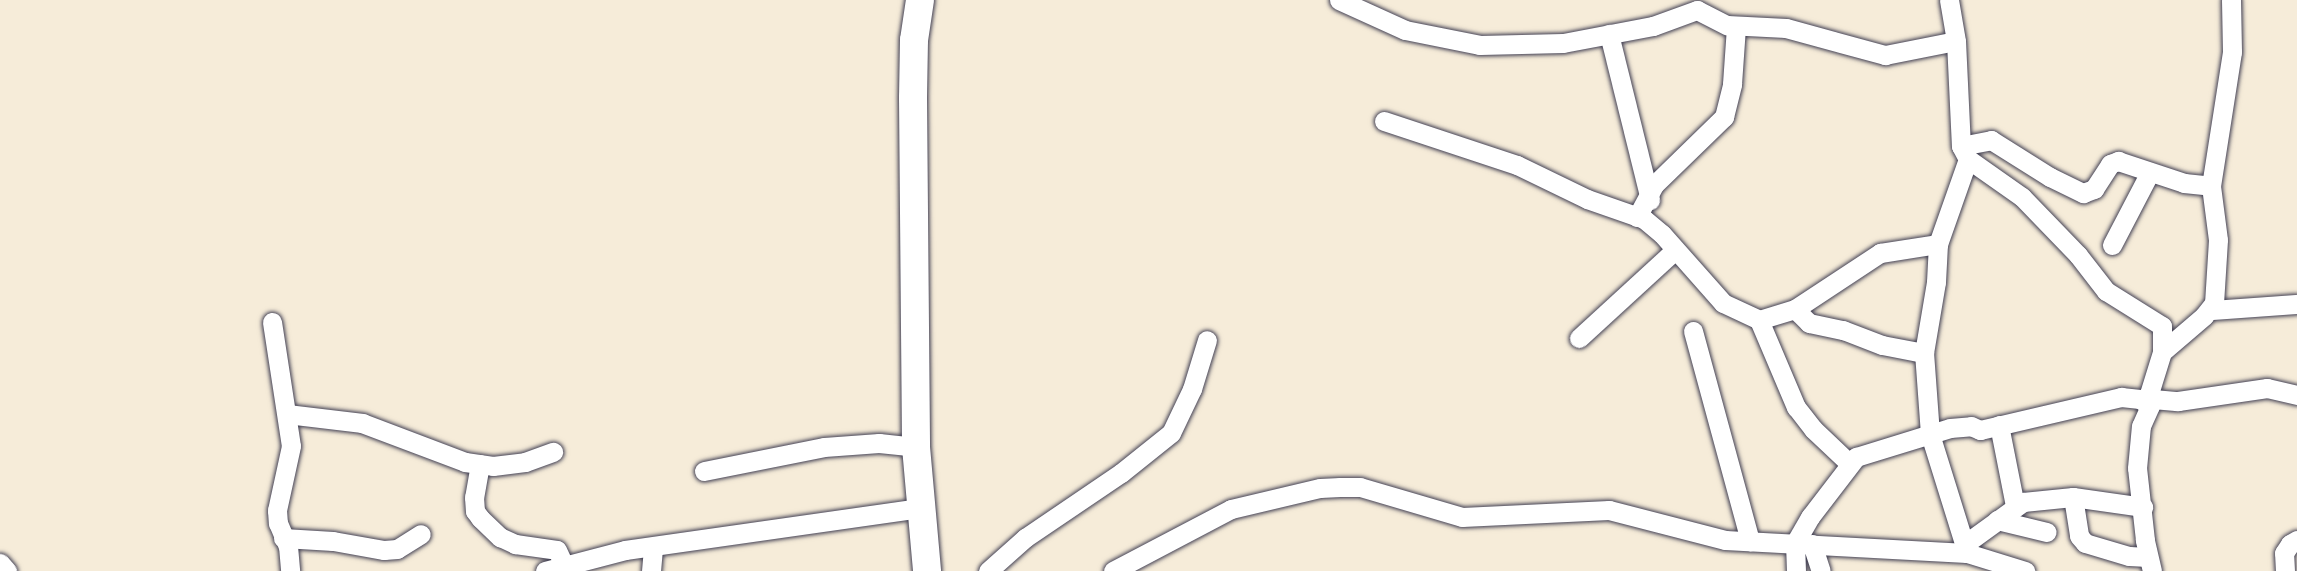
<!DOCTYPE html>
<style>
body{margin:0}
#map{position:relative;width:2297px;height:571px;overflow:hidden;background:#f6ecd9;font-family:Mali,sans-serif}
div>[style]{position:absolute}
.roads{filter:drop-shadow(0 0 2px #424053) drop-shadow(0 0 2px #424053)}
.street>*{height:19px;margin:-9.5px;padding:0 9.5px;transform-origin:9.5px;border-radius:9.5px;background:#fff}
.secondary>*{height:28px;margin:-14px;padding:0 14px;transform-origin:14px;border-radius:14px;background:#fff}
span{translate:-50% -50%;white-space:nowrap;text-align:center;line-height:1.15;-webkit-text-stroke:5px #fff;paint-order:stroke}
</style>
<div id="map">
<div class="roads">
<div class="street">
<i style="left:1339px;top:0;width:72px;rotate:24.4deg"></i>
<i style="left:1405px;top:30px;width:76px;rotate:11.3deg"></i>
<i style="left:1480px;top:45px;width:83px;rotate:-1.4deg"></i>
<i style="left:1563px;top:43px;width:92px;rotate:-10.7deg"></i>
<i style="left:1653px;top:26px;width:47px;rotate:-20deg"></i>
<i style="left:1697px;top:10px;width:34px;rotate:27deg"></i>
<i style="left:1727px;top:25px;width:59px;rotate:2.9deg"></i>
<i style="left:1786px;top:28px;width:103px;rotate:15.3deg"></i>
<i style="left:1885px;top:55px;width:72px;rotate:-11.2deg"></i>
<i style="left:1949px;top:0;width:42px;rotate:80.3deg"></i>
<i style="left:1956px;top:41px;width:105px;rotate:87.3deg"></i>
<i style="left:1961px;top:146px;width:15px;rotate:62deg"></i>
<i style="left:1968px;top:159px;width:66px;rotate:35.1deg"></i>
<i style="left:2022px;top:197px;width:81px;rotate:46deg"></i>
<i style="left:2078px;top:255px;width:46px;rotate:52.1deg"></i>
<i style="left:2106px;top:291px;width:66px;rotate:32deg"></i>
<i style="left:2162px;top:326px;width:26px;rotate:90deg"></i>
<i style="left:2162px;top:352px;width:44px;rotate:107.2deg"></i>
<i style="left:2149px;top:394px;width:6px;rotate:51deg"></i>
<i style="left:2153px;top:399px;width:25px;rotate:5deg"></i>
<i style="left:2178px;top:401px;width:90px;rotate:-8.3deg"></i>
<i style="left:2267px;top:388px;width:31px;rotate:13deg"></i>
<i style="left:1609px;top:34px;width:171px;rotate:76.1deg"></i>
<i style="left:1384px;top:121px;width:140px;rotate:18.3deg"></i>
<i style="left:1517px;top:165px;width:78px;rotate:25.9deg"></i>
<i style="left:1587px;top:199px;width:60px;rotate:19.3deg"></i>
<i style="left:1644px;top:219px;width:23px;rotate:40deg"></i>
<i style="left:1662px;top:234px;width:92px;rotate:48.5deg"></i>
<i style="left:1723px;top:303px;width:40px;rotate:25deg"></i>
<i style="left:1759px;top:320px;width:38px;rotate:-17deg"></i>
<i style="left:1795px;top:309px;width:102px;rotate:-33.4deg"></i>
<i style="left:1880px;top:253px;width:59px;rotate:-8.8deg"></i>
<i style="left:1961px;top:146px;width:31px;rotate:-11deg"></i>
<i style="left:1991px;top:140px;width:70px;rotate:32.1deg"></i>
<i style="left:2050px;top:177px;width:37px;rotate:26deg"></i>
<i style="left:2083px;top:193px;width:12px;rotate:-20deg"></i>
<i style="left:2094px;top:189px;width:30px;rotate:-57deg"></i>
<i style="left:2110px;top:164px;width:9px;rotate:-21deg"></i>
<i style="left:2118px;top:161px;width:70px;rotate:18.4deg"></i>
<i style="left:2184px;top:183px;width:27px;rotate:6deg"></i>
<i style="left:2211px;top:186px;width:54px;rotate:82.6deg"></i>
<i style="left:2218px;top:240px;width:63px;rotate:93.6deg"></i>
<i style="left:2214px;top:303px;width:16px;rotate:128deg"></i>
<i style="left:2204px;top:316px;width:55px;rotate:139.4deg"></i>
<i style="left:2211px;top:186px;width:136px;rotate:-81.1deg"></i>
<i style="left:2232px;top:52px;width:52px;rotate:-91.1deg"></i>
<i style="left:1637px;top:217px;width:36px;rotate:-62deg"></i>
<i style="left:1654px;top:185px;width:98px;rotate:-44.2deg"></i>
<i style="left:1724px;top:117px;width:34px;rotate:-76deg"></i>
<i style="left:1732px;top:84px;width:57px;rotate:-86deg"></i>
<i style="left:2112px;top:245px;width:82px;rotate:-62.5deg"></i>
<i style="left:1795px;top:309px;width:20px;rotate:45deg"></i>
<i style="left:1809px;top:323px;width:35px;rotate:12deg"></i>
<i style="left:1843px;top:330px;width:42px;rotate:21deg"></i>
<i style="left:1882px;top:345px;width:43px;rotate:10.8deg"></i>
<i style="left:2211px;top:310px;width:86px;rotate:-4deg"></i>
<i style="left:1759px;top:320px;width:95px;rotate:67deg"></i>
<i style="left:1796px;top:407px;width:28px;rotate:52deg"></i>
<i style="left:1813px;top:429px;width:50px;rotate:43.4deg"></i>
<i style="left:272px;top:322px;width:125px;rotate:81.3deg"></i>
<i style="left:291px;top:446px;width:66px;rotate:102.3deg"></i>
<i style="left:277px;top:510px;width:13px;rotate:86deg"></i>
<i style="left:278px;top:523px;width:25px;rotate:67deg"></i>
<i style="left:288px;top:546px;width:25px;rotate:85deg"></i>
<i style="left:1693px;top:331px;width:218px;rotate:74.8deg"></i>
<i style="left:1579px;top:338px;width:130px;rotate:-42.5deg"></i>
<i style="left:287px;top:414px;width:76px;rotate:6.8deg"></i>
<i style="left:362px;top:423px;width:110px;rotate:20.7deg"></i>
<i style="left:465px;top:462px;width:28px;rotate:8deg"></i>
<i style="left:493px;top:466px;width:32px;rotate:-7deg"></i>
<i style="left:525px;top:462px;width:30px;rotate:-20deg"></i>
<i style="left:1999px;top:425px;width:83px;rotate:78.8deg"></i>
<i style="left:480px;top:464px;width:34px;rotate:100deg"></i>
<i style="left:474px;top:497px;width:14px;rotate:86deg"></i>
<i style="left:475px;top:511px;width:9px;rotate:54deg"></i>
<i style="left:480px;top:518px;width:28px;rotate:44deg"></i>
<i style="left:500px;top:537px;width:17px;rotate:25deg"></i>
<i style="left:515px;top:544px;width:42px;rotate:8.1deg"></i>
<i style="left:557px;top:550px;width:17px;rotate:65deg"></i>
<i style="left:704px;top:471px;width:122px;rotate:-11.3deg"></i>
<i style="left:824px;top:447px;width:55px;rotate:-4.2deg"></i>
<i style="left:879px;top:443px;width:37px;rotate:6deg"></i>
<i style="left:2073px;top:497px;width:39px;rotate:81deg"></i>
<i style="left:2079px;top:536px;width:9px;rotate:49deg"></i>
<i style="left:2085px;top:543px;width:46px;rotate:16.5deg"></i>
<i style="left:2129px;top:556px;width:19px;rotate:3deg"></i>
<i style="left:1997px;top:520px;width:51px;rotate:13.5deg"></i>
<i style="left:283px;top:538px;width:50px;rotate:3.4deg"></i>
<i style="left:333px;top:541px;width:52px;rotate:10deg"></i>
<i style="left:384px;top:550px;width:13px;rotate:-4deg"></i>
<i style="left:397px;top:549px;width:28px;rotate:-32deg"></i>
<i style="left:1812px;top:544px;width:28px;rotate:72deg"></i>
<i style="left:1965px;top:544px;width:72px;rotate:-35.9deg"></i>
<i style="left:2023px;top:502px;width:50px;rotate:-5.7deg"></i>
<i style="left:2073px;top:497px;width:71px;rotate:8.1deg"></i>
<i style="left:1967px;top:553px;width:125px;rotate:-107.3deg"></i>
<i style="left:1930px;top:434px;width:81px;rotate:-94.2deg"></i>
<i style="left:1924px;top:353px;width:72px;rotate:-80.4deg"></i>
<i style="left:1936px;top:282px;width:38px;rotate:-87deg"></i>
<i style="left:1938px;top:244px;width:90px;rotate:-70.6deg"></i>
<i style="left:0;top:563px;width:11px;rotate:49deg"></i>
<i style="left:545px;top:571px;width:83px;rotate:-14.7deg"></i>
<i style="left:625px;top:550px;width:298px;rotate:-8.1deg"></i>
<i style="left:651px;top:571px;width:24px;rotate:-85deg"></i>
<i style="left:988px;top:571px;width:50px;rotate:-41.7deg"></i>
<i style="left:1025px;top:538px;width:116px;rotate:-34.1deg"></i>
<i style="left:1121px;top:473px;width:64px;rotate:-38.7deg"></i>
<i style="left:1171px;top:433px;width:49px;rotate:-64.5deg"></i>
<i style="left:1192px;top:389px;width:51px;rotate:-73deg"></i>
<i style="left:1113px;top:571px;width:133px;rotate:-27.7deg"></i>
<i style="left:1231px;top:509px;width:91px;rotate:-13.3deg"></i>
<i style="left:1320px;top:488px;width:20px;rotate:-3deg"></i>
<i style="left:1340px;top:487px;width:20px"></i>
<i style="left:1360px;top:487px;width:106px;rotate:16.4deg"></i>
<i style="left:1462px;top:517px;width:147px;rotate:-2.7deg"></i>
<i style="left:1609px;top:510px;width:120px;rotate:14.5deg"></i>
<i style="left:1725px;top:540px;width:242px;rotate:3.1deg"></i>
<i style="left:1967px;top:553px;width:61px;rotate:17.2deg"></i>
<i style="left:1796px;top:571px;width:28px;rotate:-92deg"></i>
<i style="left:1795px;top:543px;width:30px;rotate:-60deg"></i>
<i style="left:1810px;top:517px;width:76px;rotate:-52.5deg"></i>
<i style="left:1856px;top:457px;width:98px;rotate:-17.1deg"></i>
<i style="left:1950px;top:428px;width:21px;rotate:-5deg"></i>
<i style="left:1971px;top:426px;width:10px;rotate:24deg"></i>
<i style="left:1980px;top:430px;width:145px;rotate:-13.2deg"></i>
<i style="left:2121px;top:397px;width:19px;rotate:6deg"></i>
<i style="left:2140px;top:399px;width:12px;rotate:35deg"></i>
<i style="left:2152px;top:571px;width:32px;rotate:-103deg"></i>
<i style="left:2145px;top:540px;width:72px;rotate:-96.3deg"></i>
<i style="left:2137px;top:468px;width:42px;rotate:-84.6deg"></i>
<i style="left:2141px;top:426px;width:30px;rotate:-66deg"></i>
<i style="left:2285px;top:571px;width:18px;rotate:-93deg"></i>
<i style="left:2284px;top:553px;width:11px;rotate:-56deg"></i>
<i style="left:2290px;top:544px;width:8px;rotate:-30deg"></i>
</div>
<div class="secondary">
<i style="left:920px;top:0;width:40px;rotate:98.5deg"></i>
<i style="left:914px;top:40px;width:58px;rotate:91deg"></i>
<i style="left:913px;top:98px;width:349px;rotate:89.5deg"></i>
<i style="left:916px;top:447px;width:124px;rotate:84.9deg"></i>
</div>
</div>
</div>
